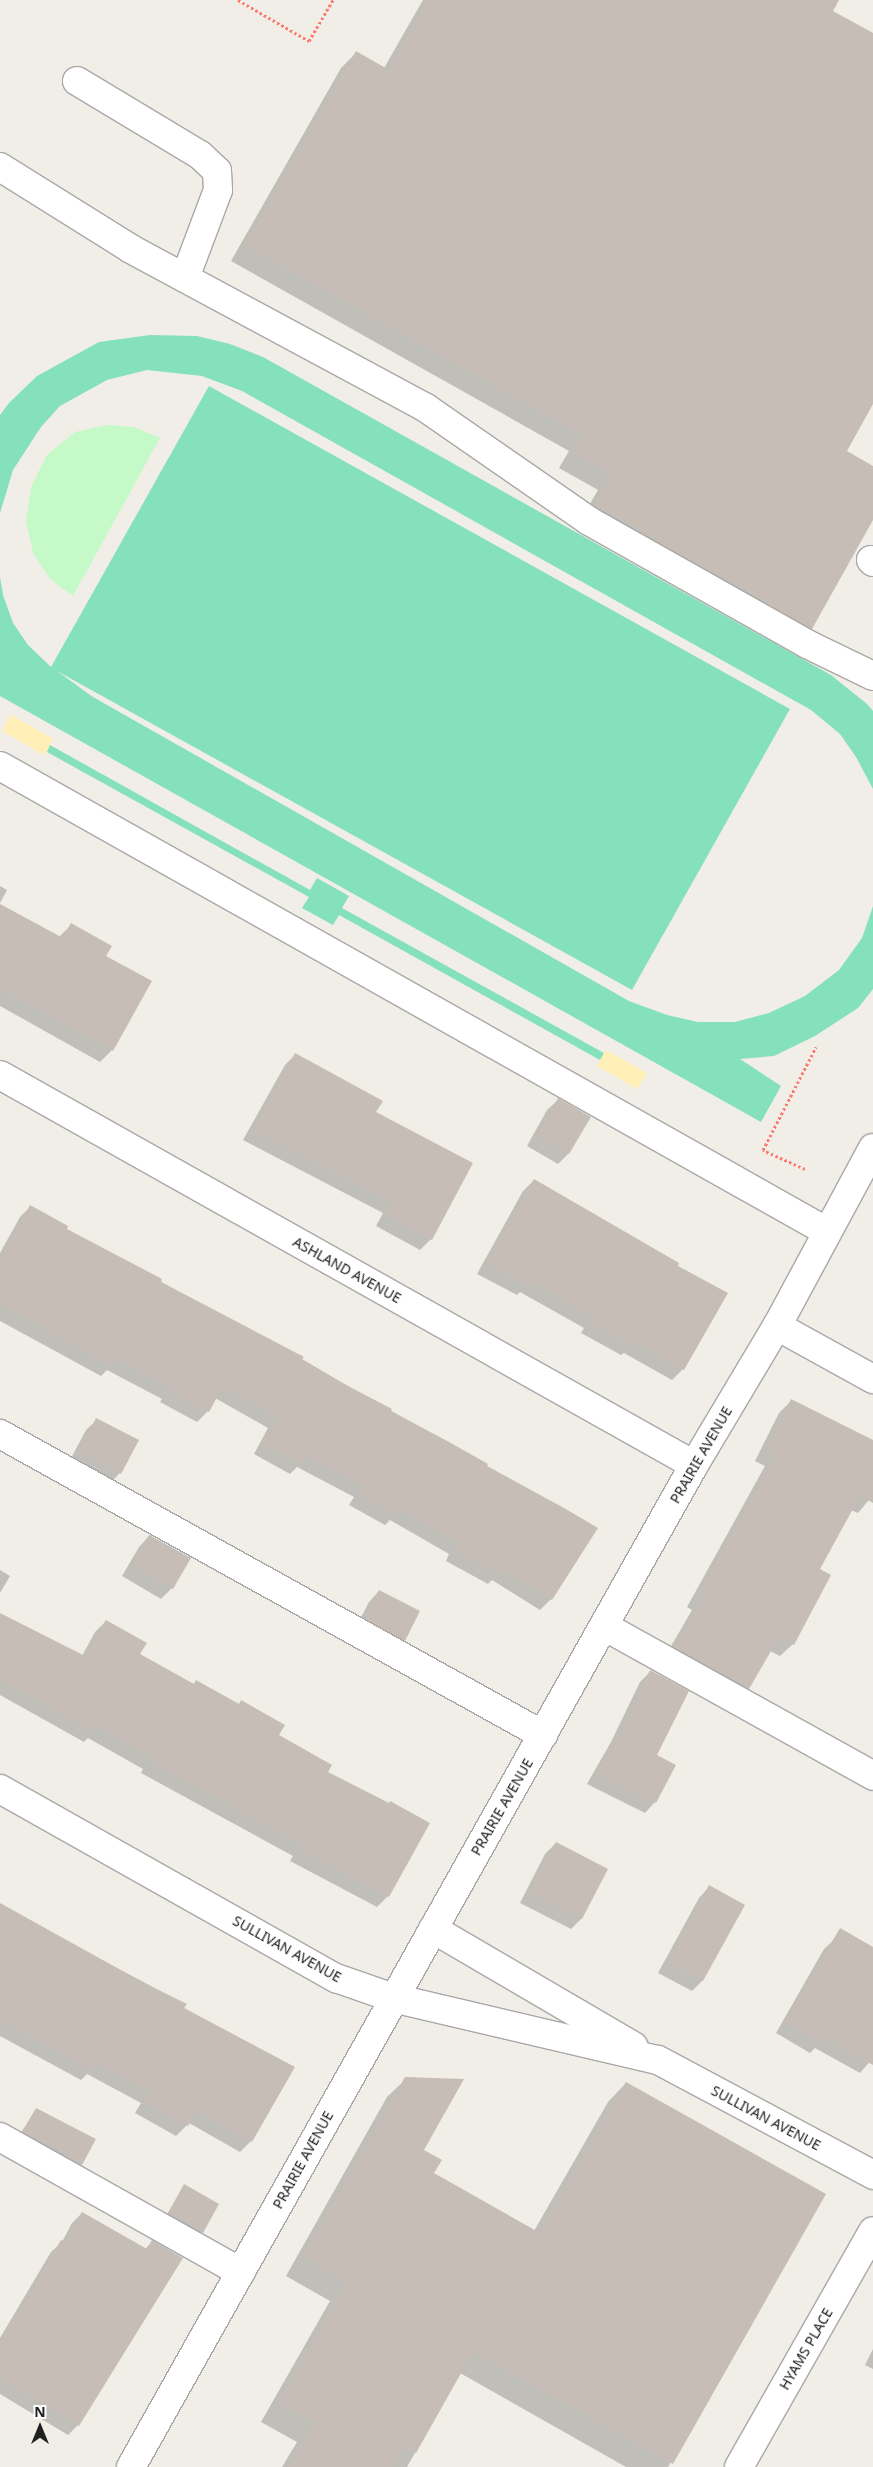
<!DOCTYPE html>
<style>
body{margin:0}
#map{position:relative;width:873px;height:2467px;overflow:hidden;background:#f1eee7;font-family:"Noto Sans",sans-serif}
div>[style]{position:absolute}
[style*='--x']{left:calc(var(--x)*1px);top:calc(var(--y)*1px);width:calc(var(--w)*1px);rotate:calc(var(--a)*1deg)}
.sand>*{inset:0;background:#ffefb7}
.park>*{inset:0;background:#c5fac8}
.pitch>*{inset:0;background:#85e1bb}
.shadow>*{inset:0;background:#0003}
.building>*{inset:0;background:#c6bdb6}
.path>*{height:3px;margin-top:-1.5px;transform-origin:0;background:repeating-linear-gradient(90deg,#fc7a6e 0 2.5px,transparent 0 5px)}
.roads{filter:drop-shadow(1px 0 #a8a8a8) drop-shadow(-1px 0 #a8a8a8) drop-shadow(0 1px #a8a8a8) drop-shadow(0 -1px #a8a8a8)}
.minor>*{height:28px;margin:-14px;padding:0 14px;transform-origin:14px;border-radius:14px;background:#fff}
span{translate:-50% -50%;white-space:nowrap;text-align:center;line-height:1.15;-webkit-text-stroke:4.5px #fff;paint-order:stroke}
.street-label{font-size:14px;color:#212121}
.north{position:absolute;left:15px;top:2402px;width:50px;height:50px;-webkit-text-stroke:4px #fff;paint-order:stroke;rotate:0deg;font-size:14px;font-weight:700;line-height:20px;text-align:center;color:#212121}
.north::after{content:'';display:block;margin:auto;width:18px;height:22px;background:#212121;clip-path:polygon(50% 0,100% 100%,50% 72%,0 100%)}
</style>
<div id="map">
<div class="sand">
<i style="clip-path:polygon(11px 715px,53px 739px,44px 755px,2px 731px)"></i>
<i style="clip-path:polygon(606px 1050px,647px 1073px,637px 1089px,597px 1066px)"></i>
</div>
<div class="park">
<i style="clip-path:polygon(107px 425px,134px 427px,160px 438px,73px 596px,51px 580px,33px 553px,26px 521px,31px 487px,47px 455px,75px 432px)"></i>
</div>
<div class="pitch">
<i style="clip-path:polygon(150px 335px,197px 336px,230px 344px,263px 357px,831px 675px,867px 704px,873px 711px,873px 789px,856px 757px,840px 734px,811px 710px,242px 391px,202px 376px,147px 370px,107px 380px,60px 406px,41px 427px,13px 470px,0 513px,0 415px,9px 403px,37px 376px,99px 342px)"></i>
<i style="clip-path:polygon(209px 386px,790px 709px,632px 990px,57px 671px,93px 697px,629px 1001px,667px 1015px,698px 1022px,735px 1022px,769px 1013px,805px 996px,839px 970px,862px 938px,873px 906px,873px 989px,858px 1008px,815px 1036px,774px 1056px,740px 1059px,781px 1086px,761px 1122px,0 696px,0 577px,3px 595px,13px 623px,28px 645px,51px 667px)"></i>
<i style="clip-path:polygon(50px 745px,310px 890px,317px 878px,349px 896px,342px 908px,604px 1053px,600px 1060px,339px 915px,333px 925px,302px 908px,309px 897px,47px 752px)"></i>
</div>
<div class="shadow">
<i style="clip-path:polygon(423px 0,838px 0,831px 11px,873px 35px,873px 402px,845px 451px,873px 467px,873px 518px,811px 628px,795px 643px,580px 521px,598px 490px,559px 468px,569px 451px,231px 261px,341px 68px,356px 53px,384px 68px)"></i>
<i style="clip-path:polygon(0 886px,7px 890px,0 903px)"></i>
<i style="clip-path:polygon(0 905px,59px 937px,71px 925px,105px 956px,112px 1050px,100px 1062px,0 1006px)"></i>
<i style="clip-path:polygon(295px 1055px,375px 1113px,431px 1239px,420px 1250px,376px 1226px,383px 1213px,243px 1140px,285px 1065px)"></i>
<i style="clip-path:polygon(558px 1100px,568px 1154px,558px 1164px,527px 1146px,547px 1110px)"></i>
<i style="clip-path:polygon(534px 1180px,683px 1369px,672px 1380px,624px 1353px,621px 1355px,581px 1333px,584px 1328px,520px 1292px,517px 1295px,477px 1274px,523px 1191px)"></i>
<i style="clip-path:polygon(30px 1207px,65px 1229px,301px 1359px,596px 1529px,551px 1599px,540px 1610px,492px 1580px,488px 1584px,446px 1561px,449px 1554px,390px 1520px,385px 1525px,349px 1505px,354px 1497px,297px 1467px,290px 1474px,254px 1454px,268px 1428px,215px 1398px,208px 1411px,197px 1422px,160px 1402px,162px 1399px,107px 1370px,101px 1376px,0 1321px,0 1253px,20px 1217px)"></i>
<i style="clip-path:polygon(791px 1401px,873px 1442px,873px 1495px,858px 1513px,851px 1510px,818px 1569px,793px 1644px,780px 1656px,770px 1651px,748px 1688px,736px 1701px,663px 1660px,692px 1610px,687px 1607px,765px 1466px,755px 1461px,779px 1413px)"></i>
<i style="clip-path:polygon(97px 1420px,120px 1473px,109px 1484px,69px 1462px,86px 1430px)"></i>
<i style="clip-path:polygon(149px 1536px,190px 1558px,172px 1588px,161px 1599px,122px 1576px,139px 1547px)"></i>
<i style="clip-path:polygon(0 1570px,10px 1576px,0 1593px)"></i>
<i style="clip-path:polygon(379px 1591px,404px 1640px,394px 1650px,355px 1629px,369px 1602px)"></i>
<i style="clip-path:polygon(0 1614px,82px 1656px,95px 1632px,106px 1621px,138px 1655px,193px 1685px,196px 1681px,277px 1736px,326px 1773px,428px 1824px,388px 1896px,377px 1907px,290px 1861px,293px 1856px,141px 1773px,143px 1769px,88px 1738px,84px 1742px,0 1695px)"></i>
<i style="clip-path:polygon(651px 1671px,655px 1802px,645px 1813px,587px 1784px,611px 1742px,640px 1682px)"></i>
<i style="clip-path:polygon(556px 1843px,607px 1870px,581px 1919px,571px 1929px,520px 1903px,545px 1854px)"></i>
<i style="clip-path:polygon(709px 1887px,702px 1981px,692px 1991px,658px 1973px,699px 1898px)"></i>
<i style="clip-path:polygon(0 1906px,185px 2004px,183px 2008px,293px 2067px,251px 2141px,240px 2152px,189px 2123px,176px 2136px,135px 2113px,141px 2103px,87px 2074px,81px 2080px,0 2036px)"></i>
<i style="clip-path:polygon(835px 1939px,873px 1960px,873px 2058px,860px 2073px,815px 2048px,810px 2053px,776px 2033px,824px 1949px)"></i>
<i style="clip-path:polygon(406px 2079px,422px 2150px,432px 2174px,534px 2231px,608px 2102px,626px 2083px,824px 2195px,668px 2467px,626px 2467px,460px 2373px,407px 2467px,282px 2467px,297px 2442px,261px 2422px,330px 2301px,286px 2276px,387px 2097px)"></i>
<i style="clip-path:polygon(36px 2110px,81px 2165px,76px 2170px,18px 2137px)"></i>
<i style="clip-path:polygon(185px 2186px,202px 2232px,197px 2237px,164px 2219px)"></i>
<i style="clip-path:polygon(82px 2213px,145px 2249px,152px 2242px,78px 2425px,68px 2435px,0 2394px,0 2338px,51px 2252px,62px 2242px,72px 2223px)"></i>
<i style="clip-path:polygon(873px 2349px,873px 2369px,865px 2365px)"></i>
</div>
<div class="building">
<i style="clip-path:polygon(428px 0,839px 0,833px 11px,873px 33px,873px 404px,847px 451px,873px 466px,873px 520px,812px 629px,594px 505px,612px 474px,573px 453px,583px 436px,245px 245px,356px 51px,389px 70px)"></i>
<i style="clip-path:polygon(0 904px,63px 938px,71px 923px,112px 946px,106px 956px,152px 981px,113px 1051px,0 988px)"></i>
<i style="clip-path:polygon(295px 1053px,383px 1101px,376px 1112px,473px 1163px,432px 1240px,386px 1215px,392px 1202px,253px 1130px)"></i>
<i style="clip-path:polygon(558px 1098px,591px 1117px,569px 1154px,537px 1135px)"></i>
<i style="clip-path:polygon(534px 1179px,679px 1263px,678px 1266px,728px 1293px,684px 1370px,634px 1342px,632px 1346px,590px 1322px,593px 1317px,531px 1282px,528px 1286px,487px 1263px)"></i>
<i style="clip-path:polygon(30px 1205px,68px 1226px,67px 1229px,162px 1279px,161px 1282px,304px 1357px,302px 1359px,346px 1385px,392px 1409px,391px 1411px,449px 1442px,488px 1464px,487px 1466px,564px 1508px,598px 1528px,552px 1600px,502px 1569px,499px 1574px,455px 1551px,459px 1543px,400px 1509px,396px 1515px,359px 1494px,364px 1486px,306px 1456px,302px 1464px,263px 1444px,278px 1417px,223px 1386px,209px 1412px,170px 1391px,171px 1388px,117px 1359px,113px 1367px,0 1304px,0 1259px)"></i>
<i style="clip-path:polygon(791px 1399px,873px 1440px,873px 1503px,860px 1496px,820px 1569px,831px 1575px,794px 1645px,779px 1637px,749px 1689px,674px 1647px,703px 1597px,698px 1594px,776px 1454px,766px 1449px)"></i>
<i style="clip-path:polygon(96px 1418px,139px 1440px,121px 1474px,79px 1451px)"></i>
<i style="clip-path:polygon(149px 1535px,191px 1558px,173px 1589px,132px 1566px)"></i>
<i style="clip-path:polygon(379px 1590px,420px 1611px,405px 1641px,364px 1618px)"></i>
<i style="clip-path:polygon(0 1613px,85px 1656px,106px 1620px,147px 1643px,140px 1654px,194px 1684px,196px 1680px,239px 1704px,241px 1700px,285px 1725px,279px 1735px,332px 1765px,328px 1772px,389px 1803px,390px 1801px,430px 1823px,389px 1897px,300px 1850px,302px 1845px,151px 1762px,153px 1758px,98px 1727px,95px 1732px,0 1680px)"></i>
<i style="clip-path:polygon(650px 1670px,689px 1691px,657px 1755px,676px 1765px,656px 1803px,597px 1773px,617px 1735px,619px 1736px)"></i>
<i style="clip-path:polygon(556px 1842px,608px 1869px,582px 1919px,529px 1892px)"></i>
<i style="clip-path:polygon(709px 1885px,745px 1905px,703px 1981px,668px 1962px)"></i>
<i style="clip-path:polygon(0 1903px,144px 1983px,187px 2004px,184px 2008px,295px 2067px,252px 2142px,197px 2111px,188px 2126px,145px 2102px,150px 2092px,97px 2063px,93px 2070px,0 2020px)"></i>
<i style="clip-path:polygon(840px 1928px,873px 1947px,873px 2065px,825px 2038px,822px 2043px,785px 2022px)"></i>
<i style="clip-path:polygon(405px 2077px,464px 2079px,424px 2150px,442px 2160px,434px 2173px,540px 2233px,626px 2082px,826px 2194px,673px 2464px,473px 2352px,416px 2453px,404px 2447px,393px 2467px,290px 2467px,314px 2423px,279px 2403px,347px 2282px,303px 2257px)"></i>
<i style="clip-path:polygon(36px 2108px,96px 2139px,82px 2165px,22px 2132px)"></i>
<i style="clip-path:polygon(184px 2184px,219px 2204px,203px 2233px,168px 2213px)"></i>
<i style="clip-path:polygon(82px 2212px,147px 2249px,152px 2240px,183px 2258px,79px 2426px,0 2378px,0 2343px,61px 2240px,66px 2242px)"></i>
</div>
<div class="path">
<i style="--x:238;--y:0;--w:82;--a:30"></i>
<i style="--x:309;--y:41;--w:48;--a:-59.7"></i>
<i style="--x:805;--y:1169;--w:46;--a:-155.7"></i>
<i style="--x:763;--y:1150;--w:116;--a:-62.8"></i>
</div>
<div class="roads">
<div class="minor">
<i style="--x:77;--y:81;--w:144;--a:31"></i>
<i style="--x:200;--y:155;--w:23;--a:43"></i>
<i style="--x:217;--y:171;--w:19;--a:87"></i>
<i style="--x:218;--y:190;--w:94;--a:110.6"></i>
<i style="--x:0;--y:167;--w:155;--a:32"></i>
<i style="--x:131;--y:249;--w:335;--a:28.3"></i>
<i style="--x:426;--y:408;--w:198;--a:34.7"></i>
<i style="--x:589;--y:521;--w:250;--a:29.4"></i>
<i style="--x:807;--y:644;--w:73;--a:25.9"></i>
<i style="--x:871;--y:560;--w:3;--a:45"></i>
<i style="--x:0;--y:766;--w:948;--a:29.38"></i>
<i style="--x:0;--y:1075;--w:796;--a:29.33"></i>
<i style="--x:777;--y:1326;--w:110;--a:28.9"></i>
<i style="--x:0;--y:1434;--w:621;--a:29"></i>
<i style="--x:604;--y:1626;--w:308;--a:29.1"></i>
<i style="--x:0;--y:1789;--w:386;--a:29.4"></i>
<i style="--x:336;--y:1978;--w:60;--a:19.3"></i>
<i style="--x:393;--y:1998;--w:272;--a:13.2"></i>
<i style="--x:658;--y:2060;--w:244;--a:28.1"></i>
<i style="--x:433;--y:1929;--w:232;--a:30.3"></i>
<i style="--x:0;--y:2137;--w:276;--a:29.3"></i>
<i style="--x:131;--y:2467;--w:1149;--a:-60.67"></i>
<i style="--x:694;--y:1465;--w:162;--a:-59.2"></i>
<i style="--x:777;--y:1326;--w:202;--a:-61.7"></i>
<i style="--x:739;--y:2467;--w:271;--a:-60.4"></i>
</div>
</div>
<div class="street-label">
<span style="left:347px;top:1270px;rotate:29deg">ASHLAND AVENUE</span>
<span style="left:701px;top:1455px;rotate:-60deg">PRAIRIE AVENUE</span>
<span style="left:502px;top:1807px;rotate:-60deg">PRAIRIE AVENUE</span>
<span style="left:287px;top:1949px;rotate:29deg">SULLIVAN AVENUE</span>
<span style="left:766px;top:2118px;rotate:28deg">SULLIVAN AVENUE</span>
<span style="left:303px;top:2160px;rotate:-61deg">PRAIRIE AVENUE</span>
<span style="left:806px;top:2349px;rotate:-60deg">HYAMS PLACE</span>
</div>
<div class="north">N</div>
</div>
